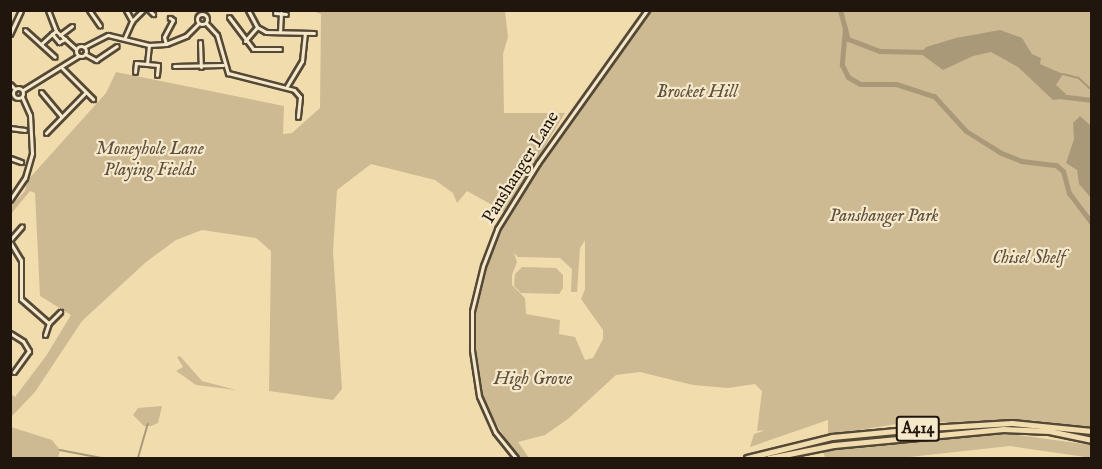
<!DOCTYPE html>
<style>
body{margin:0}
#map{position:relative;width:1102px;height:469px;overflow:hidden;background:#f1dcae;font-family:"IM FELL English",serif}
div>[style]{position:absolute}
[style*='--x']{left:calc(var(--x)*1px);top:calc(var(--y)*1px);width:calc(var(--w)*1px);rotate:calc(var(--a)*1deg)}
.green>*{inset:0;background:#cdba93}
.water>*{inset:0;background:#aa9978}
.stream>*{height:1.5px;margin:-0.75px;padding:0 0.75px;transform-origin:0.75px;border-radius:0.75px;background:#aa9978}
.river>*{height:5px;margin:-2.5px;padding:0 2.5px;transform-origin:2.5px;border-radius:2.5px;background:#aa9978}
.roads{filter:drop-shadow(2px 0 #544836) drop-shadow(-2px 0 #544836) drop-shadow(0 2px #544836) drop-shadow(0 -2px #544836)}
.minor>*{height:3px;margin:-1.5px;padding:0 1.5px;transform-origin:1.5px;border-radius:1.5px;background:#f6e8ca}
.minor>.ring{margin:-1.5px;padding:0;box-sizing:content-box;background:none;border:3px solid #f6e8ca;border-radius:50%}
.trunk>*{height:5px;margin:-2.5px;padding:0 2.5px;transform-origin:2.5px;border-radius:2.5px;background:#f1dcae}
span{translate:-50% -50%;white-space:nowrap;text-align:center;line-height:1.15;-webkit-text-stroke:4.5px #f6e8ca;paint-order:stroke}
.shield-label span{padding:2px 4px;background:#f6e8ca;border:2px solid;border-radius:4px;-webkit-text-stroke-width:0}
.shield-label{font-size:16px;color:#20160e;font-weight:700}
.park-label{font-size:18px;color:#5d4f3d;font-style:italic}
.street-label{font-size:18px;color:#20160e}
.frame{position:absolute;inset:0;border:12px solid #20160e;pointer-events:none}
</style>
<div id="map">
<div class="green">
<i style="clip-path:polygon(312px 11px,505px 11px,508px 37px,503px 54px,504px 113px,565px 113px,505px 212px,467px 191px,457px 203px,453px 193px,435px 180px,371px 164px,337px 190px,333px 251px,342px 389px,333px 400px,269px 391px,271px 251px,256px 238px,202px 230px,176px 240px,146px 262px,82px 321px,35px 392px,11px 417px,11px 394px,15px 397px,46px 356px,71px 315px,40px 296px,35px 193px,30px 191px,11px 214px,11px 206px,25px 191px,27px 181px,106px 93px,116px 72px,284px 106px,283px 134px,292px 133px,320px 108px,321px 14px)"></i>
<i style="clip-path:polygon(evenodd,651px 11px,1091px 11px,1091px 428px,1030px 420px,903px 423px,828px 435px,828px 420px,750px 447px,754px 434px,766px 430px,757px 431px,762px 391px,755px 384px,728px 388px,693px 385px,640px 372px,616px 375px,568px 419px,545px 435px,518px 442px,529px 458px,518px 458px,488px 411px,476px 375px,476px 306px,481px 286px,494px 245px,518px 199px,555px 141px,651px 11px,585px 240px,585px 289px,581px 299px,603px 330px,603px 339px,593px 358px,585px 360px,575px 337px,559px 334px,560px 320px,526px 314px,525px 298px,512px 285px,512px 275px,517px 262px,514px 253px,518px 257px,560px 258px,572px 269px,571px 292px,577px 292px,580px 248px,585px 240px)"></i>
<i style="clip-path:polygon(522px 267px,556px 268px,563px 275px,563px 288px,559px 294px,521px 293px,514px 286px,515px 274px)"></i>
<i style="clip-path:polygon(180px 356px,202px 381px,236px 390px,196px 385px,176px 371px,183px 367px,177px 357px)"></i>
<i style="clip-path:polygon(162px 406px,158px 423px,151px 426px,144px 426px,133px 415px,138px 408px)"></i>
<i style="clip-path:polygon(11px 427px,52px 440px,60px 450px,58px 458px,11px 458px)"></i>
<i style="clip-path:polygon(1004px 433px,1091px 445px,1092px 458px,1010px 446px,900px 458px,825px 458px,823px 449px)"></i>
</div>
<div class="water">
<i style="clip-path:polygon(1000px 30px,1022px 38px,1032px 54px,1041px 58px,1040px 64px,1063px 74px,1056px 85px,1066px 94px,1062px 99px,1053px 100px,1018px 67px,991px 52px,973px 56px,943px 70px,921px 54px,926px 47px,956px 38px)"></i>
<i style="clip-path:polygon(1080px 116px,1091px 126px,1091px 198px,1079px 184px,1077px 170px,1066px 163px,1074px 139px,1073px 123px)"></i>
</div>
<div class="stream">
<i style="--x:1063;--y:74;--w:16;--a:14"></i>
<i style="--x:1079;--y:78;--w:18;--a:43"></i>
<i style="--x:60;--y:450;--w:42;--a:11"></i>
<i style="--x:138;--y:458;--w:35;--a:-74"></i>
</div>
<div class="river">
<i style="--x:840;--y:10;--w:30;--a:75"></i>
<i style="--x:848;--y:39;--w:34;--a:21"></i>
<i style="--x:880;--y:51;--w:48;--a:1.2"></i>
<i style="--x:845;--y:28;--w:37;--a:95"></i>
<i style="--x:842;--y:65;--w:13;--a:63"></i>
<i style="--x:848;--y:77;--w:14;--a:30"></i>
<i style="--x:860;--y:84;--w:36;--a:0"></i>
<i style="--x:896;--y:84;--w:40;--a:18"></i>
<i style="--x:934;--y:96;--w:47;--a:47.6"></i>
<i style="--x:966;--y:131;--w:39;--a:32"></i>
<i style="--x:999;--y:152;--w:24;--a:22"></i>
<i style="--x:1021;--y:161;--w:35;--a:7"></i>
<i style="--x:1056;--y:165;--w:9;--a:41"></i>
<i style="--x:1063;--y:171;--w:23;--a:75"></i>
<i style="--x:1069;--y:193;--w:38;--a:53"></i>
<i style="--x:1059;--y:96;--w:33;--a:7"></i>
</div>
<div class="roads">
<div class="minor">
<i style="--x:48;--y:10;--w:22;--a:69"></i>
<i style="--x:56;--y:31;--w:27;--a:42"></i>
<i style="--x:89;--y:10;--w:19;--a:55"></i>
<i style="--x:126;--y:10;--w:13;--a:61"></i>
<i style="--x:149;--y:10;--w:6;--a:45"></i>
<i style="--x:248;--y:10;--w:19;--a:62"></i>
<i style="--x:257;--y:27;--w:10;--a:29"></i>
<i style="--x:266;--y:32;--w:48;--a:1.2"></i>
<i style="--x:275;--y:13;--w:11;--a:5"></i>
<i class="ring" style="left:197px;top:14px;width:7px;height:7px"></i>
<i style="--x:229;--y:17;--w:40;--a:53"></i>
<i style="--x:253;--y:49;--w:27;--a:0"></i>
<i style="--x:206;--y:23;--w:16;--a:47"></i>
<i style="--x:217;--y:35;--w:40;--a:74"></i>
<i style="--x:228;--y:73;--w:68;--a:14.4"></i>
<i style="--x:294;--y:90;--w:9;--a:49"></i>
<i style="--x:300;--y:97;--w:20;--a:96"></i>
<i style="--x:25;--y:30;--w:40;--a:42"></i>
<i style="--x:56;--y:31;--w:5;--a:143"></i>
<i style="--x:52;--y:34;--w:11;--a:49"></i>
<i style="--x:59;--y:42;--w:7;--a:-27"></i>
<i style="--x:280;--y:32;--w:19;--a:-87"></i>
<i style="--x:10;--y:34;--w:26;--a:-65"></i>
<i style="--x:60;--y:35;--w:15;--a:-37"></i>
<i style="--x:125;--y:37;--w:17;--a:-66"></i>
<i style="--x:132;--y:21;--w:16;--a:-45"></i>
<i style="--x:245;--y:41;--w:18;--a:-49"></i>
<i style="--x:200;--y:42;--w:25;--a:88"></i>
<i style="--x:41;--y:44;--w:15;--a:-42"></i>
<i style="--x:166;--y:44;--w:7;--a:-106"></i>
<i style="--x:164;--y:37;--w:19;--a:-62"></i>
<i style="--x:173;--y:20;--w:4;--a:-146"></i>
<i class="ring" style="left:76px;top:46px;width:7px;height:7px"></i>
<i style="--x:84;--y:47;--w:27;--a:-27"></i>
<i style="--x:108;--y:35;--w:42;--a:13.7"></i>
<i style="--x:149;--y:45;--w:17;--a:-3"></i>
<i style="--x:166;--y:44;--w:22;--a:-22"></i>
<i style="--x:186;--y:36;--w:18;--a:-45"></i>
<i style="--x:85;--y:54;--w:13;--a:29"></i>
<i style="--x:96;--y:60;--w:25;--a:-34"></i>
<i style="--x:147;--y:64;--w:19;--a:-84"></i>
<i style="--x:174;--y:66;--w:49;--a:-1.2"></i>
<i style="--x:62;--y:68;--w:44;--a:45"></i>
<i style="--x:135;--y:72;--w:9;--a:-84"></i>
<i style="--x:136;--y:63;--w:22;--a:5"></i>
<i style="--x:158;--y:65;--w:10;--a:96"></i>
<i style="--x:10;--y:84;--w:7;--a:45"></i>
<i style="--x:287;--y:86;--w:29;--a:-59"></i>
<i style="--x:302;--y:61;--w:28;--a:-84"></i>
<i class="ring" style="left:13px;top:88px;width:7px;height:7px"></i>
<i style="--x:23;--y:90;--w:65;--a:-31.7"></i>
<i style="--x:41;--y:92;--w:31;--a:50"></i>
<i style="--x:10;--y:128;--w:15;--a:8"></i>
<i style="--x:46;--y:133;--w:57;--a:-45.7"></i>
<i style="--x:10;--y:158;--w:12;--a:20"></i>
<i style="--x:10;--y:200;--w:27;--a:-56"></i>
<i style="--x:25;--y:178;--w:26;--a:-74"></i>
<i style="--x:32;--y:153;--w:38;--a:-93"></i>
<i style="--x:30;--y:115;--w:20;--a:-114"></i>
<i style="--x:10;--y:240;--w:18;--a:-49"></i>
<i style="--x:10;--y:242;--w:21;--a:59"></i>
<i style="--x:21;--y:260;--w:39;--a:90"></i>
<i style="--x:21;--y:299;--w:37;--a:41"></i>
<i style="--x:49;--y:323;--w:16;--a:-45"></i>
<i style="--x:10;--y:333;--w:15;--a:32"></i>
<i style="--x:23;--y:341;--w:12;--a:59"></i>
<i style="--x:29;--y:351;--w:26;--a:126"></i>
<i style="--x:45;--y:335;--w:13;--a:-72"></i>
<i style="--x:516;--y:458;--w:33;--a:-129"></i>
<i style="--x:495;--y:432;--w:39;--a:-114"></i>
<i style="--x:479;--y:396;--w:47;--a:-98.7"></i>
<i style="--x:472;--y:350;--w:39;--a:-90"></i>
<i style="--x:472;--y:311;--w:46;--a:-76.3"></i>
<i style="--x:483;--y:266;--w:40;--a:-69"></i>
<i style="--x:497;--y:229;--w:78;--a:-58.2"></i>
<i style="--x:538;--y:163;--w:188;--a:-54.5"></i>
</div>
<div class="trunk">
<i style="--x:747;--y:458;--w:88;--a:-13.9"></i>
<i style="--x:832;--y:437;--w:96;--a:-5.4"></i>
<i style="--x:928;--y:428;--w:84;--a:-3.4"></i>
<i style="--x:1012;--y:423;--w:80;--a:5.7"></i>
<i style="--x:769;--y:458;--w:66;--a:-11.3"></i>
<i style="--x:834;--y:445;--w:170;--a:-5.4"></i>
<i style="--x:1003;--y:429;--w:46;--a:2.5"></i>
<i style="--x:1049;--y:431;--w:44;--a:11.8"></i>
</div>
</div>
<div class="shield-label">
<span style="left:918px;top:429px">A414</span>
</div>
<div class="park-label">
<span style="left:697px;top:93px">Brocket Hill</span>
<span style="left:150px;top:161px">Moneyhole Lane<br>Playing Fields</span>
<span style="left:884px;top:217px">Panshanger Park</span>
<span style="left:1029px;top:259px">Chisel Shelf</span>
<span style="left:533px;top:380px">High Grove</span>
</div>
<div class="street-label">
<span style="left:522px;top:168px;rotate:-58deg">Panshanger Lane</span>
</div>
<div class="frame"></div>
</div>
